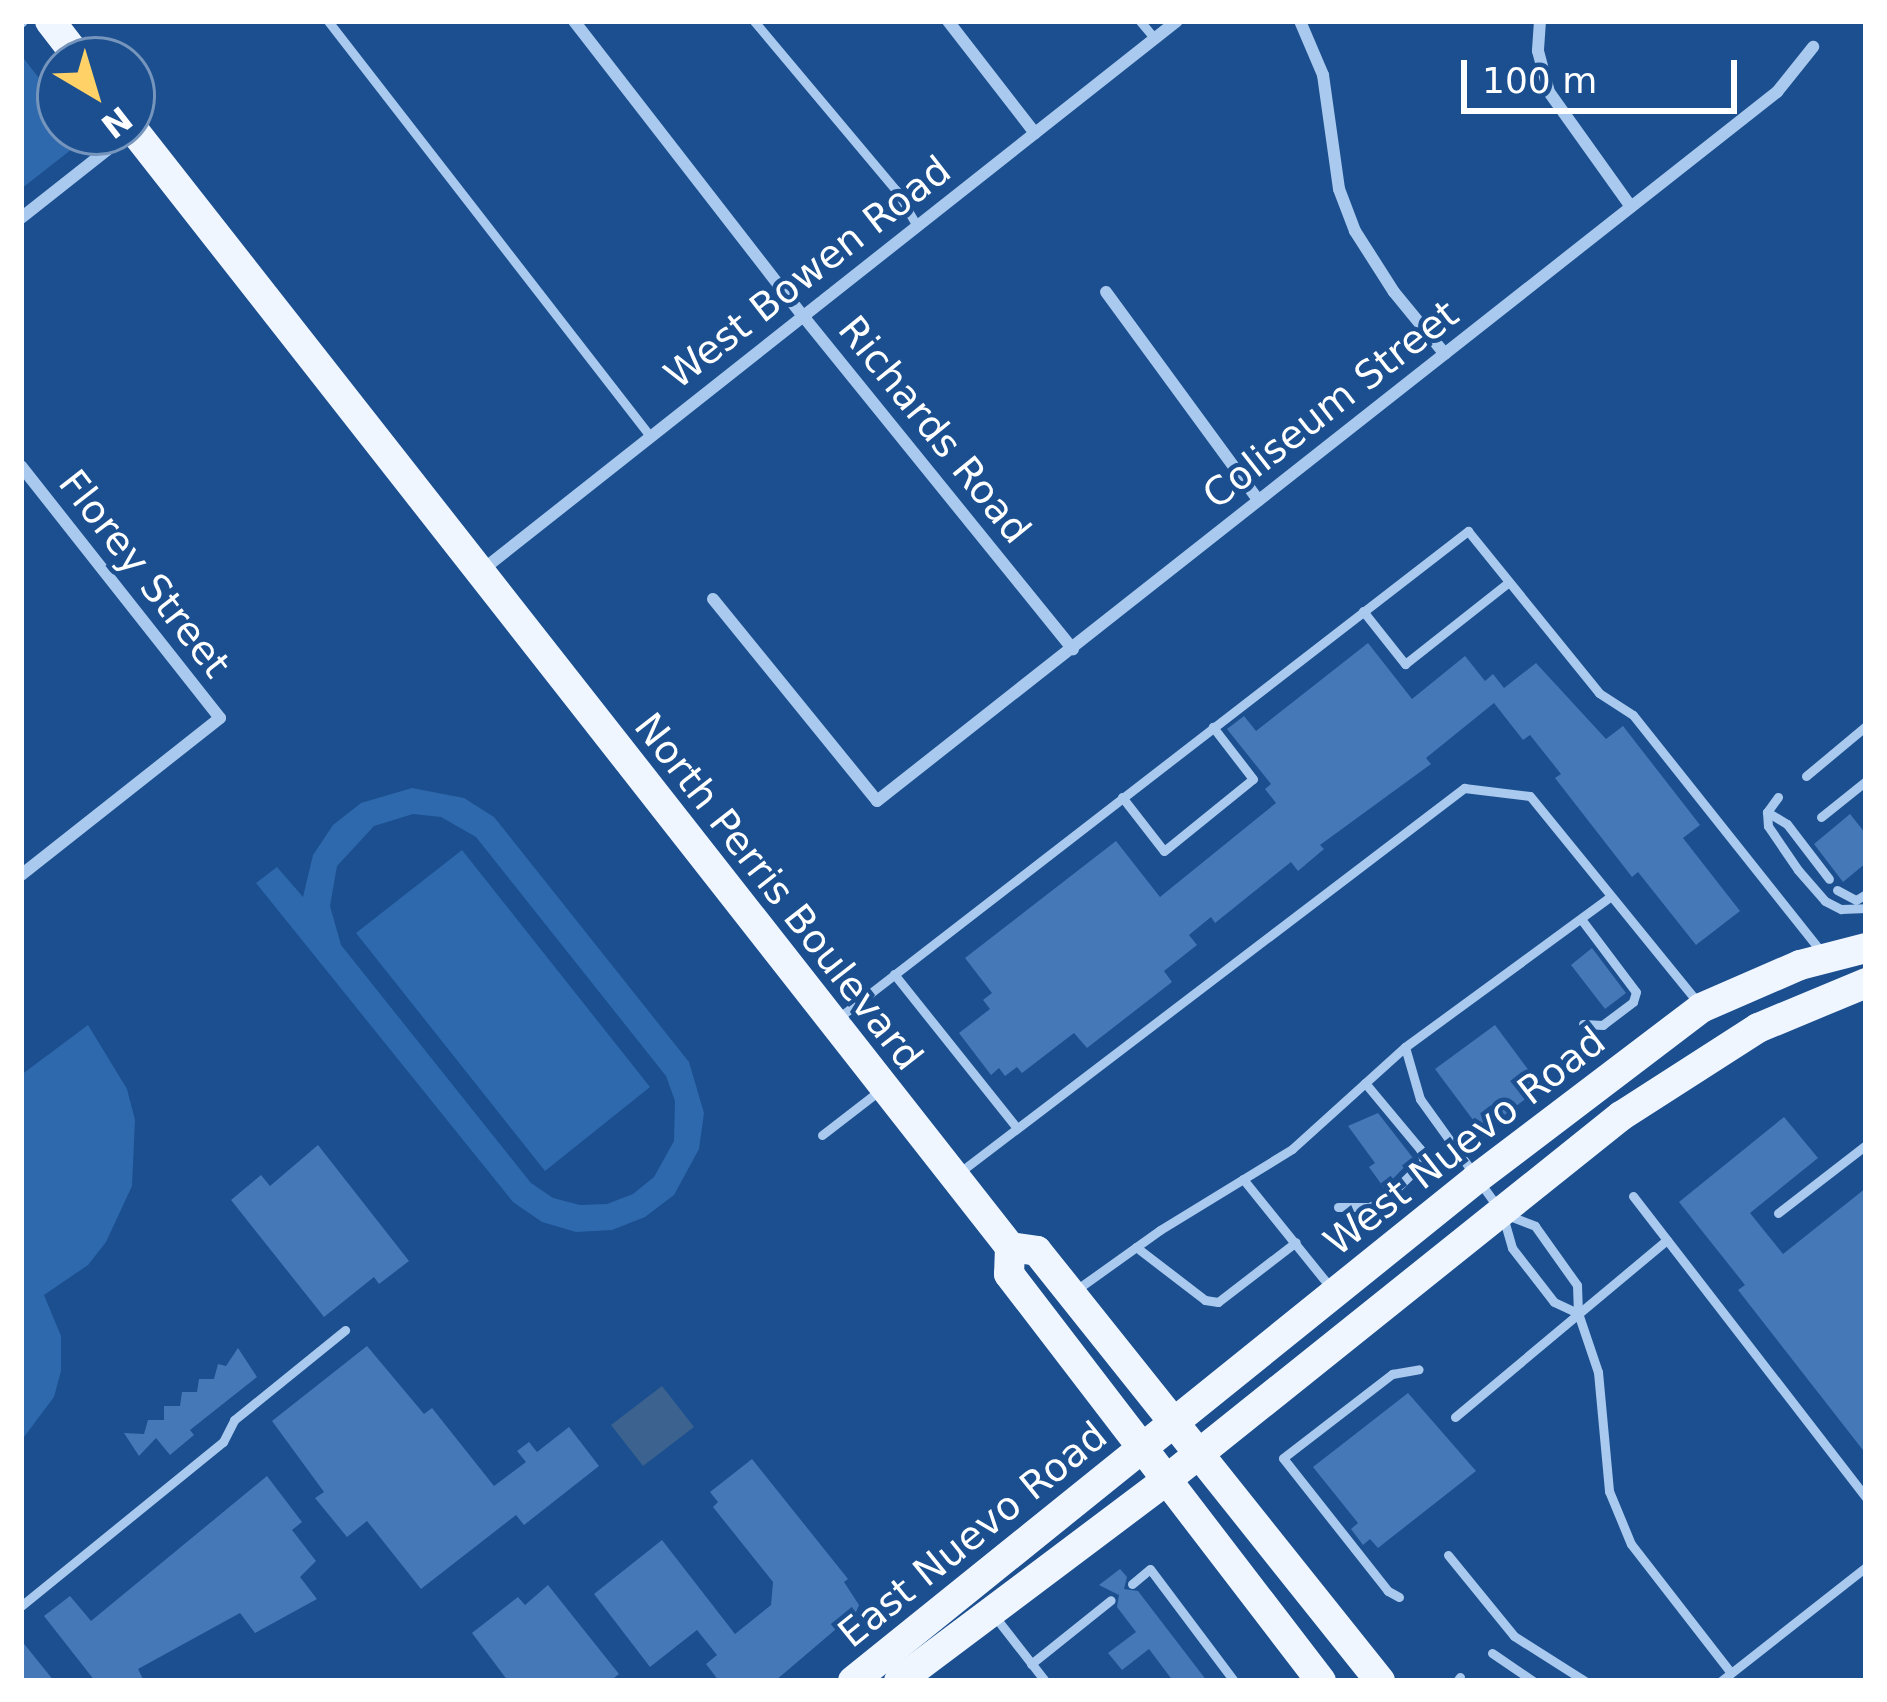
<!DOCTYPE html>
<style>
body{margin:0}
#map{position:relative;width:1887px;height:1702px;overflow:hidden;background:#1b4f8f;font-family:"DejaVu Sans",sans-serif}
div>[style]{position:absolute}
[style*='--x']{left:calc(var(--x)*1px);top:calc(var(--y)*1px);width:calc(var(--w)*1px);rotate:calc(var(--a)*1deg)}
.green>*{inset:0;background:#2e69ad}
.water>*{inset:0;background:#3c6290}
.building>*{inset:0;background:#4478b7}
.service>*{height:9px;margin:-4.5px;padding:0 4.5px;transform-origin:4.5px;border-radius:4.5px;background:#a9c9ee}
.minor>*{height:12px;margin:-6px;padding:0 6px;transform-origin:6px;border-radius:6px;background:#a9c9ee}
.primary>*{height:30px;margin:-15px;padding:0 15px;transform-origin:15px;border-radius:15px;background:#f0f6ff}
span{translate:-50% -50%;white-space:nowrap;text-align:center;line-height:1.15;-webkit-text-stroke:9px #1b4f8f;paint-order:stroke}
.street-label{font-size:39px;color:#fff}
.frame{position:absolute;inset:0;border:24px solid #fff;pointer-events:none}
.north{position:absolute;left:36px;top:36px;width:120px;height:120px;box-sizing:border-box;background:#1b4f8f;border:3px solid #7695bc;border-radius:50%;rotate:142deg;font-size:33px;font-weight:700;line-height:48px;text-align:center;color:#fff}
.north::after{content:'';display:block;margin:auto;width:42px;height:54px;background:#ffd166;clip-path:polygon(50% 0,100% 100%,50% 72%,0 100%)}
.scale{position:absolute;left:1461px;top:60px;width:276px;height:54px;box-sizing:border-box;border:6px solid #fff;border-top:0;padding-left:15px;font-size:36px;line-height:42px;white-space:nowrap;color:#fff;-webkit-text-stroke:9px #1b4f8f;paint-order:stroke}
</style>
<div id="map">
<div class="green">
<i style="clip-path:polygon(21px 55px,60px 105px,60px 132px,81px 132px,86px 138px,21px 189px)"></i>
<i style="clip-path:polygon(evenodd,412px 788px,464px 798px,494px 817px,689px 1062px,704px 1113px,699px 1149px,674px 1195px,645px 1217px,612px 1230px,576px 1232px,542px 1222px,513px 1202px,256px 883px,277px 867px,303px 897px,313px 855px,333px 825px,361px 803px,412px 788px,413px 814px,441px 817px,476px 837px,666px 1076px,675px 1101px,674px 1141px,654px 1177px,633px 1194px,607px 1204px,580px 1205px,553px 1198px,531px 1183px,341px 945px,330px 906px,337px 866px,374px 826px,413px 814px)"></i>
<i style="clip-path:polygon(462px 850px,650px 1087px,545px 1171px,356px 933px)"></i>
<i style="clip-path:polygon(88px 1025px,127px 1089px,135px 1120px,132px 1186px,106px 1242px,88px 1265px,44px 1295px,61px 1336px,61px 1371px,54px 1397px,21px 1441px,21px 1075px)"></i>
</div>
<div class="water">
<i style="clip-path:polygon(662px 1386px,694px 1427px,643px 1466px,611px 1425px)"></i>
</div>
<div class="building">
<i style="clip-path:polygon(1368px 643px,1412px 699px,1465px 656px,1485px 681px,1493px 674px,1504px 688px,1536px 663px,1606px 739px,1623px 726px,1700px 825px,1683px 838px,1740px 911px,1696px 945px,1638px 872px,1632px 877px,1555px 778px,1561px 774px,1530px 735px,1523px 740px,1494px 703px,1426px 758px,1431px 764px,1320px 845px,1324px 849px,1298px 871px,1291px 862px,1215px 923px,1211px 917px,1189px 935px,1197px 945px,1164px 971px,1172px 982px,1087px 1048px,1074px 1033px,1022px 1073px,1017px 1067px,1005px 1076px,999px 1068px,991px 1075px,959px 1033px,990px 1009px,983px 1000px,992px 993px,965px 958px,1116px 841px,1160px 897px,1276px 803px,1265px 789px,1271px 784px,1227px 729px,1244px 716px,1256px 731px)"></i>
<i style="clip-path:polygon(1850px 814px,1866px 834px,1866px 863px,1843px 882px,1814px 844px)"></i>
<i style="clip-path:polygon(1592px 948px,1626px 993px,1605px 1009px,1571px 965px)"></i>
<i style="clip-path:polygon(1495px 1025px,1538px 1083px,1536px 1091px,1482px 1132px,1435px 1069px)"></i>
<i style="clip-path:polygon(1378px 1113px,1413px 1158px,1384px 1188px,1369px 1167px,1375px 1163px,1348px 1126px)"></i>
<i style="clip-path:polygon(1784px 1117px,1818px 1158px,1750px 1213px,1783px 1254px,1866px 1188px,1866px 1454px,1738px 1290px,1745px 1285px,1679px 1202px)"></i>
<i style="clip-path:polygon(318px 1145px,409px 1261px,379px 1284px,374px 1277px,324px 1317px,231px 1200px,261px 1175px,270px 1186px)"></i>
<i style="clip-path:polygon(367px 1346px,424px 1414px,432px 1408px,494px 1486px,526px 1462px,517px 1451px,529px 1442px,537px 1452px,569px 1427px,599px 1466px,524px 1525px,516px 1515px,421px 1589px,367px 1521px,347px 1537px,315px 1498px,324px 1492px,272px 1421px)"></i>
<i style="clip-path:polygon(238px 1348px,257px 1377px,190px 1430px,194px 1435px,170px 1455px,156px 1438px,139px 1456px,124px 1433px,144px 1434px,148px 1420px,164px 1420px,164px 1406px,180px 1406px,182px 1392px,197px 1392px,199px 1379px,214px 1379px,218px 1364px,226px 1366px)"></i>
<i style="clip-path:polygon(1408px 1393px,1476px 1471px,1378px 1548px,1370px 1539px,1363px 1545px,1351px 1529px,1358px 1523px,1313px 1467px)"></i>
<i style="clip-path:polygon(752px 1459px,848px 1579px,844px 1582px,859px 1605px,856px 1612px,775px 1681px,719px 1681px,706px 1664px,717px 1655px,697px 1630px,650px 1667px,594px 1594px,662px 1540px,735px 1634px,771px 1605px,773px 1582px,713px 1507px,718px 1502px,710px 1492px)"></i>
<i style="clip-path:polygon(267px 1476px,302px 1522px,292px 1530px,316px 1561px,300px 1577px,317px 1599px,255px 1633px,240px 1613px,138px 1669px,144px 1681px,95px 1681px,44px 1616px,70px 1596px,91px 1621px)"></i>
<i style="clip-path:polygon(1120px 1569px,1127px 1577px,1124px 1589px,1138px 1591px,1207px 1681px,1173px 1681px,1149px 1649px,1122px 1670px,1108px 1653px,1136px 1632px,1117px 1607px,1119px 1595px,1099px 1585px)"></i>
<i style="clip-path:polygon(548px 1585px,619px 1674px,610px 1681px,508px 1681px,472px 1633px,518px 1597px,525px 1605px)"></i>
<i style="clip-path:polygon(21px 1640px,54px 1681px,21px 1681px)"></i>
</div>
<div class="service">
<i style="--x:328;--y:21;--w:525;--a:52.19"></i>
<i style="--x:754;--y:21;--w:221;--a:50"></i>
<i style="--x:896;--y:190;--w:42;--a:59.7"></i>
<i style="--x:1140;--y:21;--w:23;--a:50"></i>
<i style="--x:1363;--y:611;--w:68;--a:51.6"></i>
<i style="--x:1405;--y:664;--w:132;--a:-38.3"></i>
<i style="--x:1806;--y:776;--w:78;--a:-39.8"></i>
<i style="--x:1122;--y:797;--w:68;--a:52.1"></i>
<i style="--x:1164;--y:851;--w:114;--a:-39"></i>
<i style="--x:1253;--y:779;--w:66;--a:-127.6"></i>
<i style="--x:1778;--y:797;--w:19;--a:126"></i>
<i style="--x:1767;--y:812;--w:14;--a:86"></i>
<i style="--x:1768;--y:826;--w:53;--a:55.7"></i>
<i style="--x:1798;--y:870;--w:41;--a:48.9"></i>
<i style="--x:1825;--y:901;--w:18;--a:27"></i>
<i style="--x:1841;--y:909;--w:25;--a:-2"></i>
<i style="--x:1767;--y:812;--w:23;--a:31"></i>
<i style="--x:1787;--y:824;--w:69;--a:52.6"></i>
<i style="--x:1821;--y:817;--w:58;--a:-38.7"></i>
<i style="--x:1837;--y:890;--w:21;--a:28"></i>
<i style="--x:1856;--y:900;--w:12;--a:-31"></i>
<i style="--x:1581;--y:919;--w:91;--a:53"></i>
<i style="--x:1636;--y:992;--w:10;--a:107"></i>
<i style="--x:1633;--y:1002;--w:38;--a:143"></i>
<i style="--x:1603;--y:1025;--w:20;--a:-177"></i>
<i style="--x:894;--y:974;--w:197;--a:51.4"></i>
<i style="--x:837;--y:1019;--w:798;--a:-37.72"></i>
<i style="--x:1468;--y:531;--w:208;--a:51"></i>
<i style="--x:1599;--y:693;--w:40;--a:32.9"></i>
<i style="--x:1633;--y:715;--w:305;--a:51.5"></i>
<i style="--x:1405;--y:1047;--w:54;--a:73.9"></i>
<i style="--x:1420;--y:1099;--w:140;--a:54.3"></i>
<i style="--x:1502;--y:1213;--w:36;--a:74"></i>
<i style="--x:1512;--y:1248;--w:68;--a:52.1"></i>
<i style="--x:1554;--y:1302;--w:26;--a:25"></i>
<i style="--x:822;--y:1135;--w:72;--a:-37.7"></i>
<i style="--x:960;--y:1172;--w:634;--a:-37.3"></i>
<i style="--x:1464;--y:788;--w:66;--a:6.9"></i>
<i style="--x:1530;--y:796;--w:267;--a:50.9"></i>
<i style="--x:1243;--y:1179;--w:139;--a:51.1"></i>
<i style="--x:1633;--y:1196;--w:381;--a:52.3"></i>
<i style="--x:1338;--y:1207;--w:31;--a:0"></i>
<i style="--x:1369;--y:1207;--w:16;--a:-22"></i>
<i style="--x:1384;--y:1201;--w:57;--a:-45"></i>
<i style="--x:1424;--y:1161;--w:13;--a:-108"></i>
<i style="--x:1420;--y:1149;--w:86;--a:-129.8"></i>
<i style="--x:1778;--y:1213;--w:111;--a:-37.7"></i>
<i style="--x:1507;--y:1215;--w:30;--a:21"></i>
<i style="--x:1535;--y:1226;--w:72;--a:54.6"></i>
<i style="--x:1577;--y:1285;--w:28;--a:88"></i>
<i style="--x:1578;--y:1313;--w:62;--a:71.3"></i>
<i style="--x:1598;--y:1372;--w:120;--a:84.7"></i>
<i style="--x:1609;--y:1491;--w:57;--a:67.5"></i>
<i style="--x:1631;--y:1544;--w:163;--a:52.2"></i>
<i style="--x:1136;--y:1247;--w:87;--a:37.5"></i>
<i style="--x:1205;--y:1300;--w:13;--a:9"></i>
<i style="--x:1218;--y:1302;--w:98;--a:-37.6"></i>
<i style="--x:1076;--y:1290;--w:103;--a:-35.5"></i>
<i style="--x:1160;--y:1230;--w:155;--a:-31.5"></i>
<i style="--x:1292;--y:1149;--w:152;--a:-42.1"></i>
<i style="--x:1405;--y:1047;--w:254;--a:-36.2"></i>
<i style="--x:1455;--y:1417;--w:276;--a:-39.9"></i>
<i style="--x:1448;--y:1555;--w:104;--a:50.8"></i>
<i style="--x:1514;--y:1636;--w:84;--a:32.4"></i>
<i style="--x:1132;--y:1584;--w:23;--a:-40"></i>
<i style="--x:1150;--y:1569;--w:140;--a:53.1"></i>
<i style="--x:1399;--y:1597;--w:13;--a:-151"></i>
<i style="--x:1388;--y:1591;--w:169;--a:-128.3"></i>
<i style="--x:1283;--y:1458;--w:138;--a:-37.6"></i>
<i style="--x:1392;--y:1374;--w:27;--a:-10"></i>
<i style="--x:21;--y:1606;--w:260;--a:-39.1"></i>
<i style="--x:223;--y:1442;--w:25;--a:-63"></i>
<i style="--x:234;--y:1420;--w:143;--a:-39"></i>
<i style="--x:996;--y:1618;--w:80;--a:52.1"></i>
<i style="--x:1492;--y:1653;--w:50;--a:34.3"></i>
<i style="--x:1031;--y:1664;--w:102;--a:-38.7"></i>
<i style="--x:1457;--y:1681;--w:5;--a:-53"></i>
<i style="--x:1721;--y:1681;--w:184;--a:-38.2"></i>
</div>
<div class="minor">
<i style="--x:574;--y:21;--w:373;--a:52.2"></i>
<i style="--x:803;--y:316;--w:429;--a:51"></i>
<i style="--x:948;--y:21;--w:142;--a:52.2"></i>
<i style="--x:1300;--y:21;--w:59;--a:66.9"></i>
<i style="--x:1323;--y:75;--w:115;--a:82"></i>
<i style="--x:1339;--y:189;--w:45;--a:69.1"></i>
<i style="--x:1355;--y:231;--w:72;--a:57.4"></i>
<i style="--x:1394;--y:292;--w:80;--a:50.6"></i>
<i style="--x:1540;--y:21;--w:30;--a:94"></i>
<i style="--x:1538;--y:51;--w:42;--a:75"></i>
<i style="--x:1549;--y:92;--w:141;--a:54.5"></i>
<i style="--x:21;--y:22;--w:1;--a:-45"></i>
<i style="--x:21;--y:218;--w:139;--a:-38.3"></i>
<i style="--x:1106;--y:292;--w:258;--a:53.8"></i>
<i style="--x:21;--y:466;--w:321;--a:51.7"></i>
<i style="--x:220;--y:718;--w:253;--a:141.7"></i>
<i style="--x:481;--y:571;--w:887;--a:-38.32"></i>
<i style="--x:713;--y:599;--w:260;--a:50.9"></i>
<i style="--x:877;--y:801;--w:1146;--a:-38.23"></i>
<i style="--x:1777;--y:92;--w:58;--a:-51.3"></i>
</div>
<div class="primary">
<i style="--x:50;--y:21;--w:49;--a:52.4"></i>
<i style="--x:132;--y:128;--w:1422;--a:51.88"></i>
<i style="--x:1010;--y:1247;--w:27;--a:8"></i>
<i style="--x:1037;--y:1251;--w:550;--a:51.42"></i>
<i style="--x:1010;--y:1247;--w:27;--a:92"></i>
<i style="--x:1009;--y:1274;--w:513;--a:52.53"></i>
<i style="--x:853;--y:1681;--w:800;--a:-38.86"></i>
<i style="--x:1476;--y:1179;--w:283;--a:-37.2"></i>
<i style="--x:1701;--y:1008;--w:108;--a:-23.5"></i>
<i style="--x:1800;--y:965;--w:68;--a:-14.4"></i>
<i style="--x:899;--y:1681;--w:333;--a:-36.9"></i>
<i style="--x:1165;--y:1481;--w:584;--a:-38.68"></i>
<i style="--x:1621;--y:1116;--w:163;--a:-32.7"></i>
<i style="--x:1758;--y:1028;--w:117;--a:-22.6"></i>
</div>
<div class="street-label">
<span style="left:808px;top:273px;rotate:-38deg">West Bowen Road</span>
<span style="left:1331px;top:405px;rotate:-38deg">Coliseum Street</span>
<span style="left:934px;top:430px;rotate:51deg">Richards Road</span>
<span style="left:144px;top:574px;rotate:52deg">Florey Street</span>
<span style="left:778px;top:892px;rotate:52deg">North Perris Boulevard</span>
<span style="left:1465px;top:1142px;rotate:-38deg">West Nuevo Road</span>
<span style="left:973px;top:1535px;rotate:-39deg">East Nuevo Road</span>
</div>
<div class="frame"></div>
<div class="north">N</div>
<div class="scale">100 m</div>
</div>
